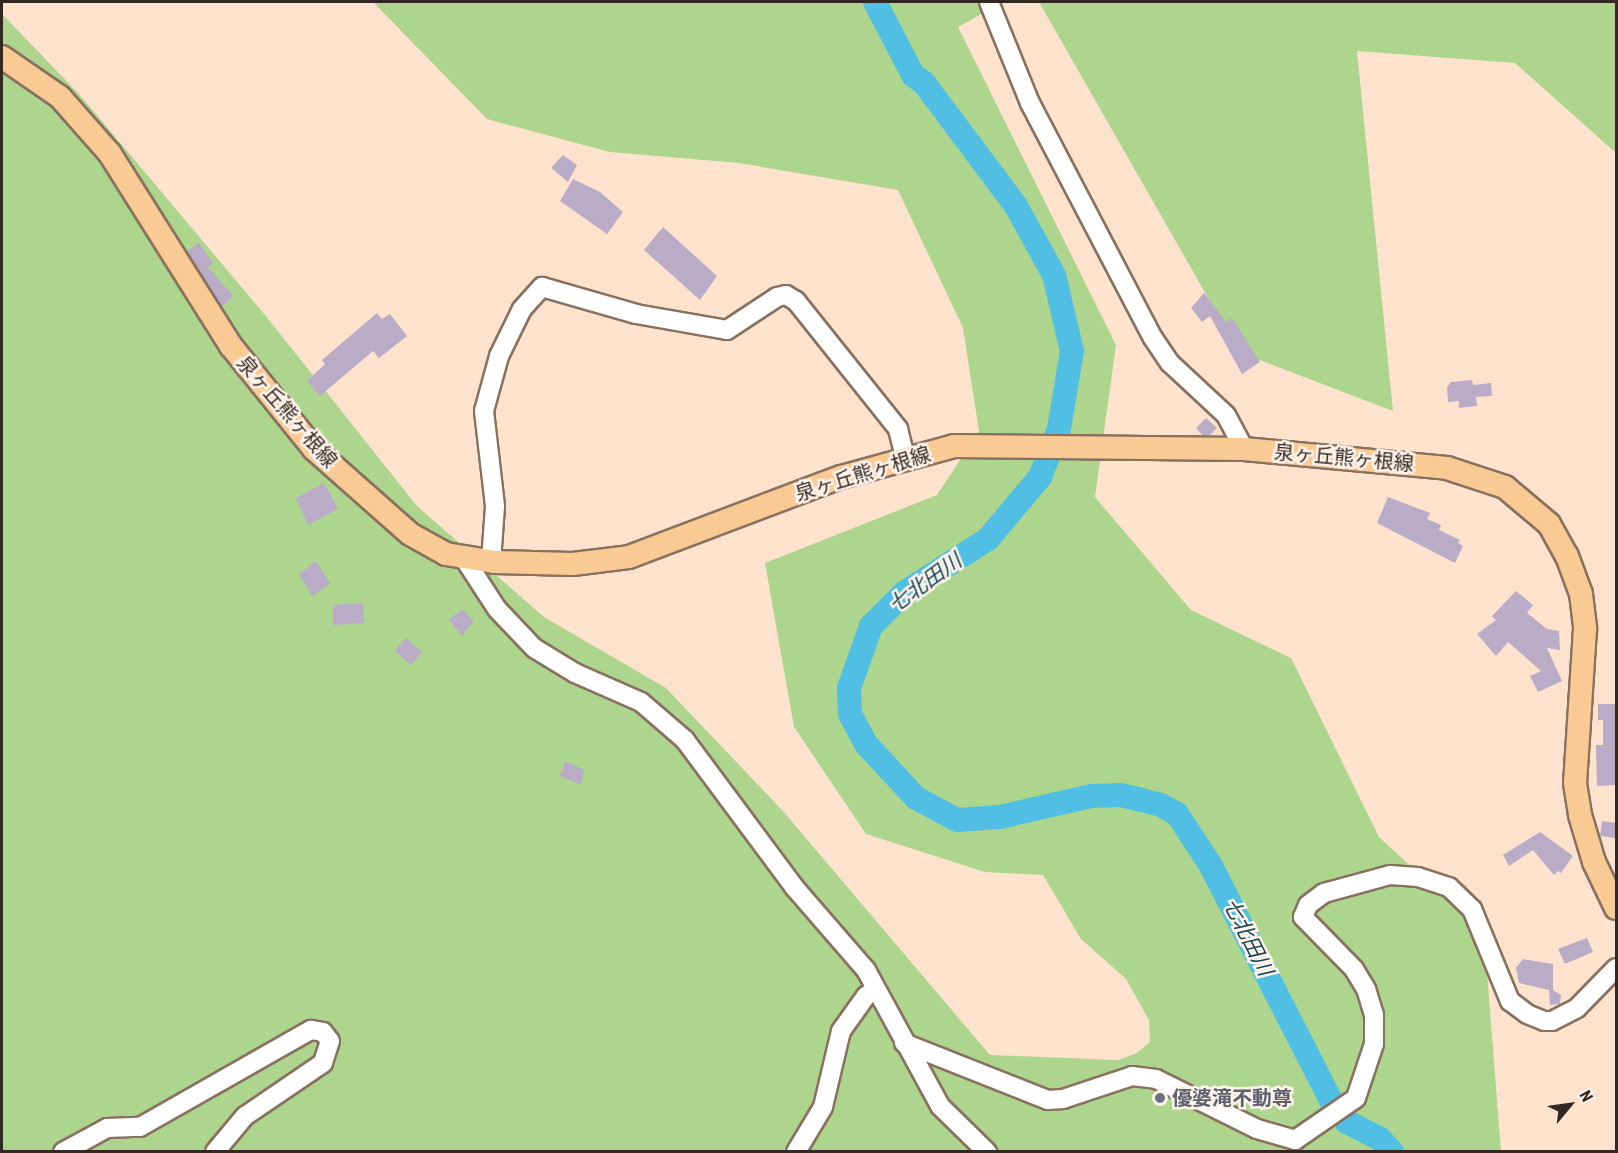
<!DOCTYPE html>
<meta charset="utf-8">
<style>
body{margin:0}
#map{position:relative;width:1618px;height:1153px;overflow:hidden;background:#fde3ce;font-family:"Roboto Condensed","Noto Sans JP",sans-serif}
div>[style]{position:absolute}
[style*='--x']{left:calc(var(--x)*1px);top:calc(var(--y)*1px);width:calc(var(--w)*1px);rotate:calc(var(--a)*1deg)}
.green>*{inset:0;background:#add58d}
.river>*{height:24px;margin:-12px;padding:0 12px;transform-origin:12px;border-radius:12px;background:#50bfe3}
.building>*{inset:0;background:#baacc6}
.roads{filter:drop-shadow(2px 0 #88715f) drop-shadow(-2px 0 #88715f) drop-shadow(0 2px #88715f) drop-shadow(0 -2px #88715f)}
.minor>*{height:18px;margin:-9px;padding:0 9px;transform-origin:9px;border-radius:9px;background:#fff}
.major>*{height:22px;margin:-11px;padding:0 11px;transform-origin:11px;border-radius:11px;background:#faca95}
.dots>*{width:16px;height:16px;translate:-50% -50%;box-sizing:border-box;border:3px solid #fef3eb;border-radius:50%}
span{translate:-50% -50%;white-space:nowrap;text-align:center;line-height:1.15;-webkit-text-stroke:5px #fef3eb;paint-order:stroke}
.street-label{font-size:20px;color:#322821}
.worship-label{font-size:20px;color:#5b616d;font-weight:700}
.left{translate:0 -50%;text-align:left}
.water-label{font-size:21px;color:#124352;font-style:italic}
.frame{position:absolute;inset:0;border:3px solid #322821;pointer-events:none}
.north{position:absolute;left:1540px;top:1075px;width:60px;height:60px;-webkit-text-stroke:4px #fef3eb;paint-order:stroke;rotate:61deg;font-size:16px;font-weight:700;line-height:24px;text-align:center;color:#322821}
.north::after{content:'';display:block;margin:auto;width:21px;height:27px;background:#322821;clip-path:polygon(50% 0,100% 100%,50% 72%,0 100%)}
</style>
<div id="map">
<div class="green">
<i style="clip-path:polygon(373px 2px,1003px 2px,958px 27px,1116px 345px,1095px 497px,1191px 610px,1291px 658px,1379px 837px,1484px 934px,1501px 1151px,2px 1151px,2px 14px,79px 94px,265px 315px,417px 506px,544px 617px,666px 688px,782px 810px,990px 1055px,1118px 1060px,1137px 1053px,1150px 1042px,1149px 1020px,1126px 979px,1081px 939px,1043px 875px,985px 872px,866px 834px,794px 727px,765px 563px,937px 495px,979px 431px,963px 328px,898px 190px,739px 163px,610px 152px,487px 119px)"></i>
<i style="clip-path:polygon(1039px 2px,1616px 2px,1616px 153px,1515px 63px,1357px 51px,1393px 411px,1239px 352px)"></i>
</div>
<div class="river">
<i style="--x:875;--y:2;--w:82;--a:62.5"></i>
<i style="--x:913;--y:75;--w:14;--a:36"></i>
<i style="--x:924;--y:83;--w:154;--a:53.2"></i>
<i style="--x:1016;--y:206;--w:79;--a:61.2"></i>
<i style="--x:1054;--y:275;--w:78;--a:76.7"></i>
<i style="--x:1072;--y:351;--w:79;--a:99.5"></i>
<i style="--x:1059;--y:429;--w:52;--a:111.6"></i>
<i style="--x:1040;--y:477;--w:81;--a:130"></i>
<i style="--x:988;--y:539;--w:98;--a:147.4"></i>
<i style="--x:905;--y:592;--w:48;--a:135"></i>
<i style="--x:871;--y:626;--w:66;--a:109.5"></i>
<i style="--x:849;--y:688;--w:26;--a:88"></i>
<i style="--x:850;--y:714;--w:34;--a:62"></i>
<i style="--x:866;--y:744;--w:74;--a:47.2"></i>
<i style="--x:916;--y:798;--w:47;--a:28.2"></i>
<i style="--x:957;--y:820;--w:43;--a:-4"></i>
<i style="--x:1000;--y:817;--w:93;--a:-13"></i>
<i style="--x:1091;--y:796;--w:30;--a:-2"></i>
<i style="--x:1121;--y:795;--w:41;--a:14"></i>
<i style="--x:1161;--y:805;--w:18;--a:29"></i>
<i style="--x:1177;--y:814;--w:62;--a:56.8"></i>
<i style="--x:1211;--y:866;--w:265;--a:62.9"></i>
<i style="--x:1332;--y:1102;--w:25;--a:53"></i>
<i style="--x:1347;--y:1122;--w:37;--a:27"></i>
<i style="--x:1380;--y:1139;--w:18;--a:47"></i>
</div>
<div class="building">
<i style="clip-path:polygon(563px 155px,577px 165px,568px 182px,551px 168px)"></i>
<i style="clip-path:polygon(573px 179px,600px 192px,623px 212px,607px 234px,560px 201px)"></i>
<i style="clip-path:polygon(663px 227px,717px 276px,700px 300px,644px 250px)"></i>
<i style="clip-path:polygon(199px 243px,213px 263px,208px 267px,233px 296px,222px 307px,187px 251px)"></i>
<i style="clip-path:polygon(1204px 293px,1226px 322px,1232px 318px,1260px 362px,1242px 374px,1210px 316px,1202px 322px,1191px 308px)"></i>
<i style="clip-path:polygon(377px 313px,382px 319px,390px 314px,407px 336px,379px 358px,373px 351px,320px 396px,307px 381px,325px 364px,322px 360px)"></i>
<i style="clip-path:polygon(1472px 380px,1473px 385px,1491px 383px,1492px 396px,1476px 397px,1477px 406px,1459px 408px,1459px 401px,1448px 402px,1447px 387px,1451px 382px)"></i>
<i style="clip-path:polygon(1206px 418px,1217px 428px,1210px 435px,1202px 435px,1196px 428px)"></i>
<i style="clip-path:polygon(324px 483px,338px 509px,308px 525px,296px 498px)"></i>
<i style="clip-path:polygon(1388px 497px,1430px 513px,1427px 519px,1441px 525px,1439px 530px,1460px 540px,1458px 543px,1463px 546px,1455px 563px,1377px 523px)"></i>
<i style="clip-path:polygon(316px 561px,330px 584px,312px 596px,299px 574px)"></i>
<i style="clip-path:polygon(1516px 591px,1533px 605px,1527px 613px,1547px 629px,1559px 631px,1560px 650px,1547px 648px,1562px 681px,1538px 692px,1530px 676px,1541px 671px,1508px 642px,1496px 656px,1477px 634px,1496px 620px,1492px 616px)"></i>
<i style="clip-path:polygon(363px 603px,364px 623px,333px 625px,333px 605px)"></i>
<i style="clip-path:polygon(462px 609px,474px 621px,462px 636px,449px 620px)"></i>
<i style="clip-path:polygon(406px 638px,422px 652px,411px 665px,395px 651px)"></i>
<i style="clip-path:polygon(1598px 704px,1617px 704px,1617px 785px,1597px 786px,1596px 745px,1603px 745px,1603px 720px,1598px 720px)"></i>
<i style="clip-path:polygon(565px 761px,584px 770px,581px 785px,560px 776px)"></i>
<i style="clip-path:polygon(1602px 821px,1617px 823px,1615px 838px,1600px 836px)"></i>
<i style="clip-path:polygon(1540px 832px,1573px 856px,1561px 873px,1558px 871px,1554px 875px,1533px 850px,1509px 866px,1503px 855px)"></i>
<i style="clip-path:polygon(1587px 938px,1593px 952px,1565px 964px,1558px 949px)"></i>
<i style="clip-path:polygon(1523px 959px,1553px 964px,1553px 990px,1561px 995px,1560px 1004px,1550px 1005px,1549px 990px,1519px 983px,1516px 968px)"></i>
</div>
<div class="roads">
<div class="minor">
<i style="--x:989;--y:2;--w:109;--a:67.9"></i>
<i style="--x:1030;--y:103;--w:265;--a:62.4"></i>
<i style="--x:1153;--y:338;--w:30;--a:56"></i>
<i style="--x:1170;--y:363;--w:76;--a:42.9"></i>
<i style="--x:1226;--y:415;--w:38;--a:62"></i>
<i style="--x:462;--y:555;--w:64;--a:57.1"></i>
<i style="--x:497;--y:609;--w:54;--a:46.5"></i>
<i style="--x:534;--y:648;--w:48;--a:31.4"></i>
<i style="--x:575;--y:673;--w:72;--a:23.7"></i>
<i style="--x:641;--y:702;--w:58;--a:40.8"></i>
<i style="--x:685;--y:740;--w:183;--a:53.4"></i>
<i style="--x:794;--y:887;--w:110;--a:49.1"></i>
<i style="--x:866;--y:970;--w:155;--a:61.4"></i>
<i style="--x:940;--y:1106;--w:66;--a:44.4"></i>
<i style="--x:491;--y:561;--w:55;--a:-85.8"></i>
<i style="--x:495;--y:506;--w:96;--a:-96.6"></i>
<i style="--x:484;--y:411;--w:57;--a:-74.7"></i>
<i style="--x:499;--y:356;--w:52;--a:-63.9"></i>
<i style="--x:522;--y:309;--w:30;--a:-48"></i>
<i style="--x:542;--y:287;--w:98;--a:16"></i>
<i style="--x:636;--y:314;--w:92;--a:10"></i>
<i style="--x:727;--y:330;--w:60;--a:-33.4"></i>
<i style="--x:777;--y:297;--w:9;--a:-13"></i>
<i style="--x:786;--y:295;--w:12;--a:31"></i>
<i style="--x:796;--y:301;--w:164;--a:51.4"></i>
<i style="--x:898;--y:429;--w:29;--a:76"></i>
<i style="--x:904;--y:1043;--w:155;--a:21.6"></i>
<i style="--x:1048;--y:1100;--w:15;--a:-4"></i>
<i style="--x:1063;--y:1099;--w:73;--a:-18.4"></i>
<i style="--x:1132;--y:1076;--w:24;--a:7"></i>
<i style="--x:1156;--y:1079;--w:113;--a:26.3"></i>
<i style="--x:1257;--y:1129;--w:40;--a:16"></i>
<i style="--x:1295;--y:1140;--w:74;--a:-34.5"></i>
<i style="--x:1356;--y:1098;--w:57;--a:-71.6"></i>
<i style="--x:1374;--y:1044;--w:29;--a:-90"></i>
<i style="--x:1374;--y:1015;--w:27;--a:-107"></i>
<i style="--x:1366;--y:989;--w:23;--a:-121"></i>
<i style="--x:1354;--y:969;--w:73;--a:-134.4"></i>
<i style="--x:1303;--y:917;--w:13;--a:-67"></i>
<i style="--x:1308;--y:905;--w:20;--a:-37"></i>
<i style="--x:1324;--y:893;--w:68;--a:-15.3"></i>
<i style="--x:1390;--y:875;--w:28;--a:4"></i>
<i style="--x:1418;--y:877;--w:33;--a:18"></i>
<i style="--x:1449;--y:887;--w:32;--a:44"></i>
<i style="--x:1472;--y:909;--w:100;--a:67.6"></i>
<i style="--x:1510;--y:1001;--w:21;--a:37"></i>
<i style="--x:1527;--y:1014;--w:18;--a:22"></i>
<i style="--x:1544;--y:1021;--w:8;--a:0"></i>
<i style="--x:1552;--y:1021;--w:28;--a:-27"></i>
<i style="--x:1577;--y:1008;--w:56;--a:-45.7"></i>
<i style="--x:63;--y:1152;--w:50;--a:-28.6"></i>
<i style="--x:107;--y:1128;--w:33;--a:-2"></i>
<i style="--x:140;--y:1127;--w:197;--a:-29.6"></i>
<i style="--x:311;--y:1030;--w:12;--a:9"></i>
<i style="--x:323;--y:1032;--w:11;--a:52"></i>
<i style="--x:330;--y:1041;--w:23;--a:108"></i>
<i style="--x:323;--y:1063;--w:94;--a:145.8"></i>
<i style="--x:245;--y:1116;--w:47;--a:129.8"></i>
<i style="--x:796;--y:1152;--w:52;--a:-59"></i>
<i style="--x:823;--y:1107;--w:78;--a:-76.7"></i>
<i style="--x:841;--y:1031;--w:43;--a:-54.5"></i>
<i style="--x:866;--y:996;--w:12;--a:-35"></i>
</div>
<div class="major">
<i style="--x:2;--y:57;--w:70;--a:34.6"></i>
<i style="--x:60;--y:97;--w:76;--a:48.7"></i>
<i style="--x:110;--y:154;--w:227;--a:57.8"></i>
<i style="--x:231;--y:346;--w:132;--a:51.1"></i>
<i style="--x:314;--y:449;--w:128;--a:41.5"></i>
<i style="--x:410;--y:534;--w:41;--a:29.1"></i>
<i style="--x:446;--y:554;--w:50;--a:9.3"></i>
<i style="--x:495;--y:562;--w:78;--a:1.5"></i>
<i style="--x:573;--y:564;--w:56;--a:-7.1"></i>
<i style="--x:629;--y:557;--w:227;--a:-20.7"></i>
<i style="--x:841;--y:477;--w:117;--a:-15.3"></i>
<i style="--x:954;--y:446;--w:290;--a:0.6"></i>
<i style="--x:1244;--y:449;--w:204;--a:5.3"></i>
<i style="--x:1447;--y:468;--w:61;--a:18.1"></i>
<i style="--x:1505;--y:487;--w:57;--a:40.1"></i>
<i style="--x:1549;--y:524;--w:37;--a:61"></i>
<i style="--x:1567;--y:556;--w:40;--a:69.8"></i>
<i style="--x:1581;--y:594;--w:35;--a:83"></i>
<i style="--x:1585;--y:629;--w:154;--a:93.7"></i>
<i style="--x:1575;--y:783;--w:32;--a:81"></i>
<i style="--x:1580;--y:815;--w:49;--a:73.4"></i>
<i style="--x:1594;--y:862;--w:51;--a:64.4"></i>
</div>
</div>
<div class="dots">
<i style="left:1160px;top:1098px;background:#6b7280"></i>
</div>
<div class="street-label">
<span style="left:287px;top:412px;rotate:49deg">泉ヶ丘熊ヶ根線</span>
<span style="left:1344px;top:458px;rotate:5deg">泉ヶ丘熊ヶ根線</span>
<span style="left:863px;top:474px;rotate:-17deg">泉ヶ丘熊ヶ根線</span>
</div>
<div class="worship-label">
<span class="left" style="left:1172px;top:1098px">優婆滝不動尊</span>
</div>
<div class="water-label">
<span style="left:925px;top:583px;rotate:-36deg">七北田川</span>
<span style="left:1248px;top:937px;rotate:63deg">七北田川</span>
</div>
<div class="frame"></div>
<div class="north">N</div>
</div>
